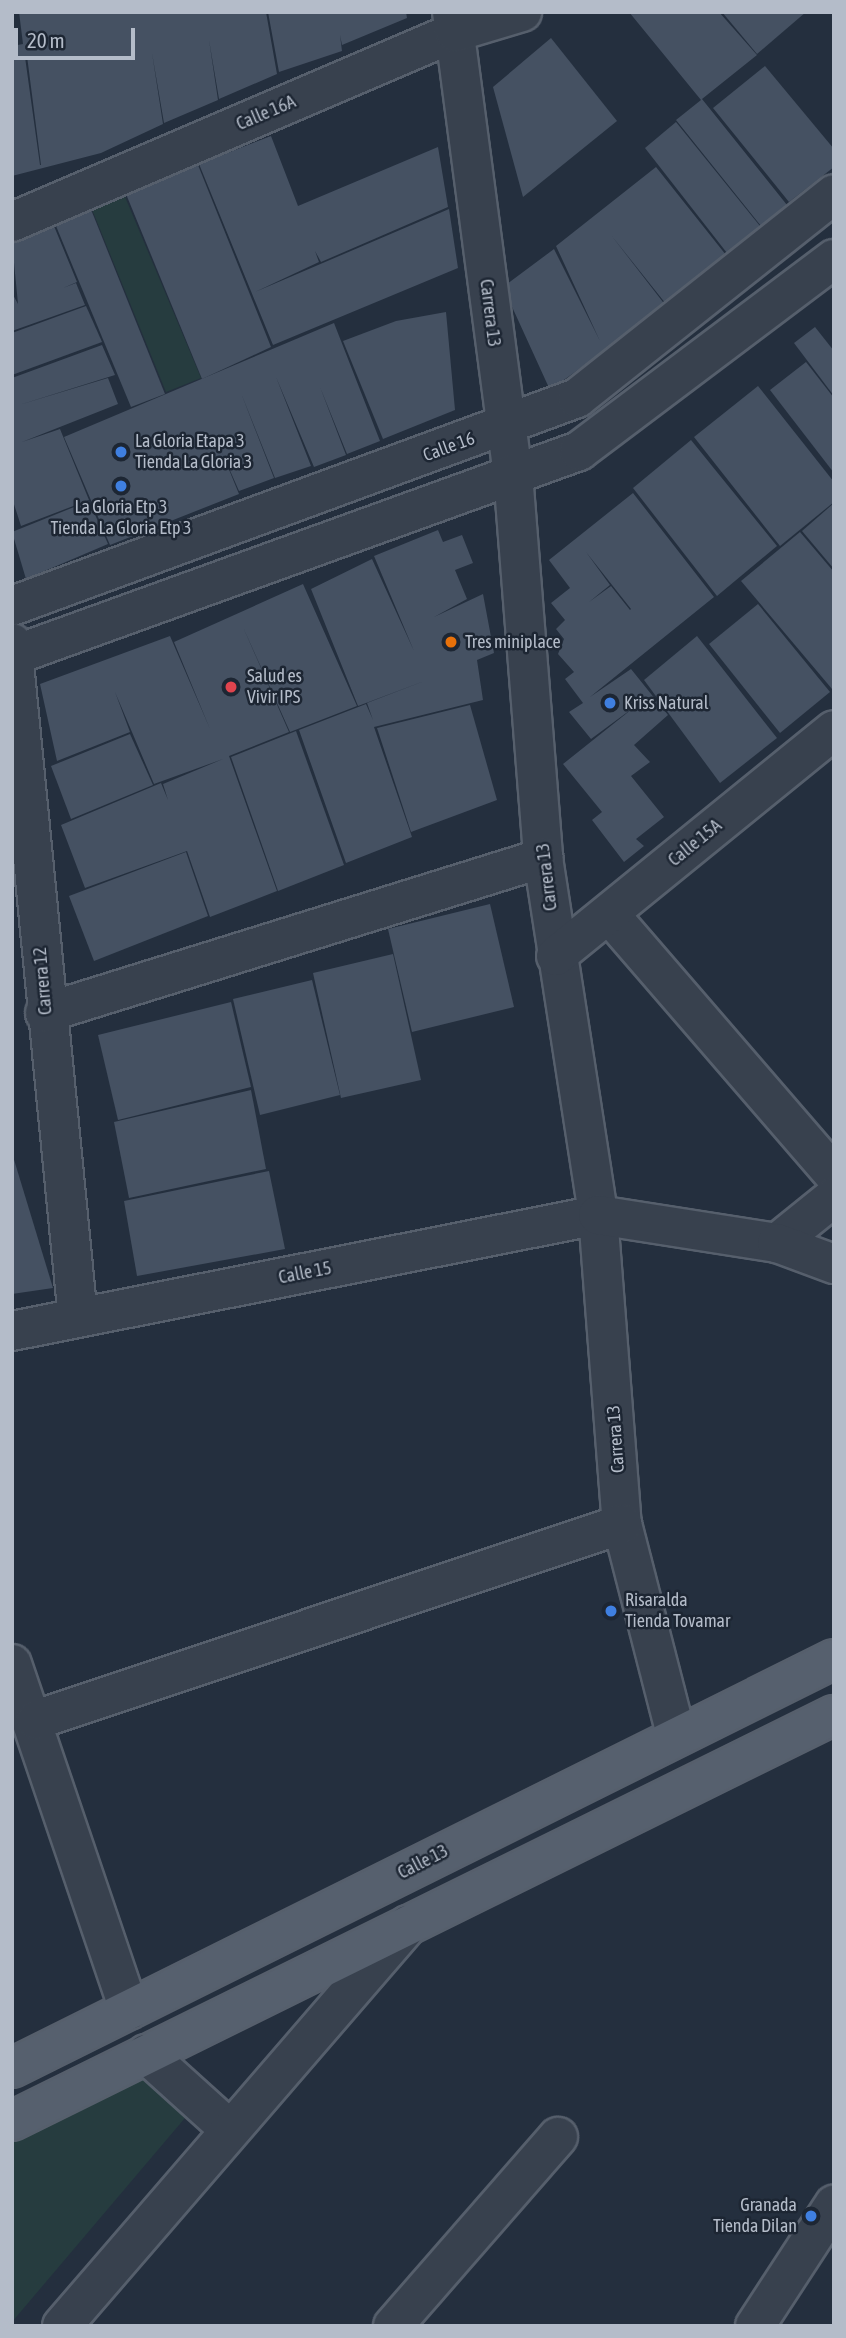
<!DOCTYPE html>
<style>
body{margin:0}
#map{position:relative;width:846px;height:2338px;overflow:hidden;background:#242f3e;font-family:"Asap Condensed",sans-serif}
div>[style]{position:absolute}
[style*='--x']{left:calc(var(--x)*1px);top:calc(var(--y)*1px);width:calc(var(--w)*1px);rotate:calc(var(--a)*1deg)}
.green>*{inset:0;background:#263c3f}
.building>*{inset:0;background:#455162}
.roads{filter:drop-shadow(2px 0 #565f6c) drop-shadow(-2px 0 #565f6c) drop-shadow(0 2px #565f6c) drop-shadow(0 -2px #565f6c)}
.minor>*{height:38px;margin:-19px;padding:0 19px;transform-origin:19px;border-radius:19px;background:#38414e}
.major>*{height:38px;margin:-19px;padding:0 19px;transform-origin:19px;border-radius:19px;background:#56606e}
.dots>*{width:19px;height:19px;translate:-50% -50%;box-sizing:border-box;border:4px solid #1d2633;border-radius:50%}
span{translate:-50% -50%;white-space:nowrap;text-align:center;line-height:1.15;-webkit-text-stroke:5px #1d2633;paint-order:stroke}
.street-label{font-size:18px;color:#b4bcc9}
.poi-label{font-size:18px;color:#b4bcc9}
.left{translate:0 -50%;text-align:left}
.right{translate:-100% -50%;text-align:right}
.frame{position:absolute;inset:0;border:14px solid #b4bcc9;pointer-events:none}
.scale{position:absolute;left:14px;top:28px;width:121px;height:32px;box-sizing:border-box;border:4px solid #b4bcc9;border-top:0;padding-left:9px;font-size:21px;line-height:24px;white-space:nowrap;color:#b4bcc9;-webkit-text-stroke:5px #1d2633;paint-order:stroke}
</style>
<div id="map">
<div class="green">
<i style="clip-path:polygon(123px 192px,201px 378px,166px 392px,91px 207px)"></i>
<i style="clip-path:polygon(152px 2070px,185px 2118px,12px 2322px,12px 2135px)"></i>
</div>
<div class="building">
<i style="clip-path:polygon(evenodd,19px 12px,266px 12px,277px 74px,219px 99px,209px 40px,218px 100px,164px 123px,152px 53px,163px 124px,101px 153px,12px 176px,12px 46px,23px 44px,19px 12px,27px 56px,41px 165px,40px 165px,25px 57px,27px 56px)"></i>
<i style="clip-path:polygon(268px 12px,406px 12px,407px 18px,342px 45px,340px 35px,342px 51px,279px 72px)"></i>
<i style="clip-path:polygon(629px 12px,719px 12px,757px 55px,702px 99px,787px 205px,761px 226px,676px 120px,701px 100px)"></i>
<i style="clip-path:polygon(722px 12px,806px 12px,757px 54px)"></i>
<i style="clip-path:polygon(551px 38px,617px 121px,523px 197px,493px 87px)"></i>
<i style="clip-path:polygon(765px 66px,834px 149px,834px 167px,789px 202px,713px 108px)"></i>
<i style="clip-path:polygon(676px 122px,768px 236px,734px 262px,645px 148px)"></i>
<i style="clip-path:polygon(271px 136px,298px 206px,438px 147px,448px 207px,321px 262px,315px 251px,319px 262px,255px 292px,449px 209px,458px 268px,273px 345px,199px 164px)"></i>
<i style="clip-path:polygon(198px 165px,271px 347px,202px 379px,126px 194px)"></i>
<i style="clip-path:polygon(656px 167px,726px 255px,666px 304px,611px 235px,666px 306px,550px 390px,503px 287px,554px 249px,600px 341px,556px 246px)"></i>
<i style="clip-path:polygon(90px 207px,165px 394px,131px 407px,56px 226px)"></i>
<i style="clip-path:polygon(54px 226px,77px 282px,63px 288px,76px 283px,85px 305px,12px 331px,12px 293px,18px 304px,12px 242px)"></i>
<i style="clip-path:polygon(86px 306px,102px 342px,12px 375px,12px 333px)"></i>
<i style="clip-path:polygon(446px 312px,455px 410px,383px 439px,343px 341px,396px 321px)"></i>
<i style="clip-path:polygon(334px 323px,380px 441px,347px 454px,320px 387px,346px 455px,314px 467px,276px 377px,311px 466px,275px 478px,241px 393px,274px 478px,239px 491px,221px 450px,239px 494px,110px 545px,64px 437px)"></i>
<i style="clip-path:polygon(815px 327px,834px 351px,834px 396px,794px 343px)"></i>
<i style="clip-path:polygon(102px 345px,115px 375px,19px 405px,108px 378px,118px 404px,22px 442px,60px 429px,89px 500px,21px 526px,12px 498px,12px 378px)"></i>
<i style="clip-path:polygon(806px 362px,834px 398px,834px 473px,770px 390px)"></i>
<i style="clip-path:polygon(758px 386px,834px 482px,834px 502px,780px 546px,694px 437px)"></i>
<i style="clip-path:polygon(691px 440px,777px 546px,717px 596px,633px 488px)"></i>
<i style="clip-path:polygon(evenodd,633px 493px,714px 597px,590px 697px,631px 669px,668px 715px,634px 745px,650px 762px,631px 776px,664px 817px,636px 839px,644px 846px,624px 862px,592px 820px,602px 812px,563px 764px,637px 705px,591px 739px,569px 712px,583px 703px,565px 679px,574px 672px,558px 654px,564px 639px,556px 629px,565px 620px,551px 603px,570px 588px,549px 560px,633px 493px,586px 552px,631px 609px,630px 610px,611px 586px,589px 602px,610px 585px,586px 552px)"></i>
<i style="clip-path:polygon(89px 501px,108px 544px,26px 579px,12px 532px)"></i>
<i style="clip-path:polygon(834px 503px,834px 569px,802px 531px)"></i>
<i style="clip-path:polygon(438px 530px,443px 542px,462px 535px,473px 563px,455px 570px,467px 599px,434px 617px,483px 594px,494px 653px,477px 660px,483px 700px,374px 727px,412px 837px,346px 863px,299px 730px,366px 704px,373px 720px,367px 703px,427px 680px,358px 706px,311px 589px,372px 559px,414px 651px,374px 556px)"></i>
<i style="clip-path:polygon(800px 532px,834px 572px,832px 689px,741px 581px)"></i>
<i style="clip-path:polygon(303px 584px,357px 706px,290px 732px,243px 627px,289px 732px,229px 756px,277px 891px,210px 917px,187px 851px,85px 888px,61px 825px,161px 783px,168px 800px,163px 784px,223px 759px,154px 784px,115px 692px,130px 732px,57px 761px,40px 684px,170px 636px,210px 729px,174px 642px)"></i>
<i style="clip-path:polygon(758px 604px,830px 692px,780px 733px,709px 644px)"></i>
<i style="clip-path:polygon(697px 636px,777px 738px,720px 783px,644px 680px)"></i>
<i style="clip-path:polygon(470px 705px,497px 800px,411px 832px,377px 728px)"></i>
<i style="clip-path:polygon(296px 731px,344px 865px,278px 891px,231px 757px)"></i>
<i style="clip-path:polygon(130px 734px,153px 785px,71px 819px,51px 766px)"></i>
<i style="clip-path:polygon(186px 852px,208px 916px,94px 961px,69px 896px)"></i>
<i style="clip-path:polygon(490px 904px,514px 1007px,412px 1032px,388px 929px)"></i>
<i style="clip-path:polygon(393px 954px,421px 1080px,341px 1098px,313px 973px)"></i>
<i style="clip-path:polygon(312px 980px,340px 1095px,260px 1115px,233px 999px)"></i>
<i style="clip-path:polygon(231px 1002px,251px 1087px,118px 1120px,98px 1035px)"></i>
<i style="clip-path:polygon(251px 1090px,266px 1169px,129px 1198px,114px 1122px)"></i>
<i style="clip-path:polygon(12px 1153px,53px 1288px,12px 1294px)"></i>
<i style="clip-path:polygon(269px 1171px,285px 1249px,137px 1276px,124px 1201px)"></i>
</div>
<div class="roads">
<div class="minor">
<i style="--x:452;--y:12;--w:466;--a:82.5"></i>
<i style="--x:513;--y:474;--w:385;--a:85.5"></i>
<i style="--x:543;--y:858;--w:361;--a:81.2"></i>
<i style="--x:598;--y:1215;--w:310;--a:85.6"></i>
<i style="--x:622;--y:1524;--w:218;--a:75.6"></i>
<i style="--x:12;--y:222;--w:482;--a:-23.2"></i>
<i style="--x:455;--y:32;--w:70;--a:-16.6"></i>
<i style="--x:12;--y:606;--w:602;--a:-20.21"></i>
<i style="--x:577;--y:398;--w:328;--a:-38.4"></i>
<i style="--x:12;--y:643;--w:678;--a:84.42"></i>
<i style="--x:12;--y:656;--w:603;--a:-19.88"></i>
<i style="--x:579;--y:451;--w:319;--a:-37"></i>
<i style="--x:609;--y:914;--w:345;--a:49.2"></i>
<i style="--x:556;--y:956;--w:358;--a:-39.1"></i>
<i style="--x:45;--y:1013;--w:522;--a:-17.29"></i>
<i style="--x:777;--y:1243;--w:73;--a:-38.9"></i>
<i style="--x:12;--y:1331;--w:597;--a:-11.2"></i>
<i style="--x:598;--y:1215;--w:181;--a:8.9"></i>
<i style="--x:777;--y:1243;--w:61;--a:20.2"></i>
<i style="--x:12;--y:1664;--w:365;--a:71.3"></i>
<i style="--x:36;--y:1720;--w:618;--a:-18.49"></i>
<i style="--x:146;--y:2054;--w:113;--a:42.1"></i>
<i style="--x:62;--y:2326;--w:530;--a:-49.21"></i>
<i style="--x:393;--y:2326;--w:251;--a:-48.9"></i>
<i style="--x:755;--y:2326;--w:145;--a:-56.9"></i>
</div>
<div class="major">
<i style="--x:12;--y:2068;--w:918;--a:-26.45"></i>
<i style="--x:12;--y:2121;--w:917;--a:-26.29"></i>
</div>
</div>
<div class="dots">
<i style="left:121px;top:452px;background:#3f7fe0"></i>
<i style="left:121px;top:486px;background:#3f7fe0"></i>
<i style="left:451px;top:642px;background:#e8710a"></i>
<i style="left:231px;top:687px;background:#e0444e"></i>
<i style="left:610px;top:703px;background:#3f7fe0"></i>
<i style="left:611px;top:1611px;background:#3f7fe0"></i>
<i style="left:811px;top:2216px;background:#3f7fe0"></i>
</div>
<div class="street-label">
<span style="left:266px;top:113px;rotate:-23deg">Calle 16A</span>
<span style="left:490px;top:313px;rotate:83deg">Carrera 13</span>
<span style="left:449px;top:447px;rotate:-20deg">Calle 16</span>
<span style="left:695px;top:843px;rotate:-39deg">Calle 15A</span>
<span style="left:547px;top:877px;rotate:-97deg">Carrera 13</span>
<span style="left:43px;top:981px;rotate:-95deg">Carrera 12</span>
<span style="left:305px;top:1273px;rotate:-11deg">Calle 15</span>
<span style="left:616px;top:1439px;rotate:-94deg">Carrera 13</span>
<span style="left:423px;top:1862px;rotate:-27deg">Calle 13</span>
</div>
<div class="poi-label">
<span class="left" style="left:135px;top:452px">La Gloria Etapa 3<br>Tienda La Gloria 3</span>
<span style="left:121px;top:518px">La Gloria Etp 3<br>Tienda La Gloria Etp 3</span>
<span class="left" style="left:465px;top:642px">Tres miniplace</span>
<span class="left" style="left:247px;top:687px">Salud es<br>Vivir IPS</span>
<span class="left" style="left:624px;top:703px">Kriss Natural</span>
<span class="left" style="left:625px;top:1611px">Risaralda<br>Tienda Tovamar</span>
<span class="right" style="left:797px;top:2216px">Granada<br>Tienda Dilan</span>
</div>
<div class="frame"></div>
<div class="scale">20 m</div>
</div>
